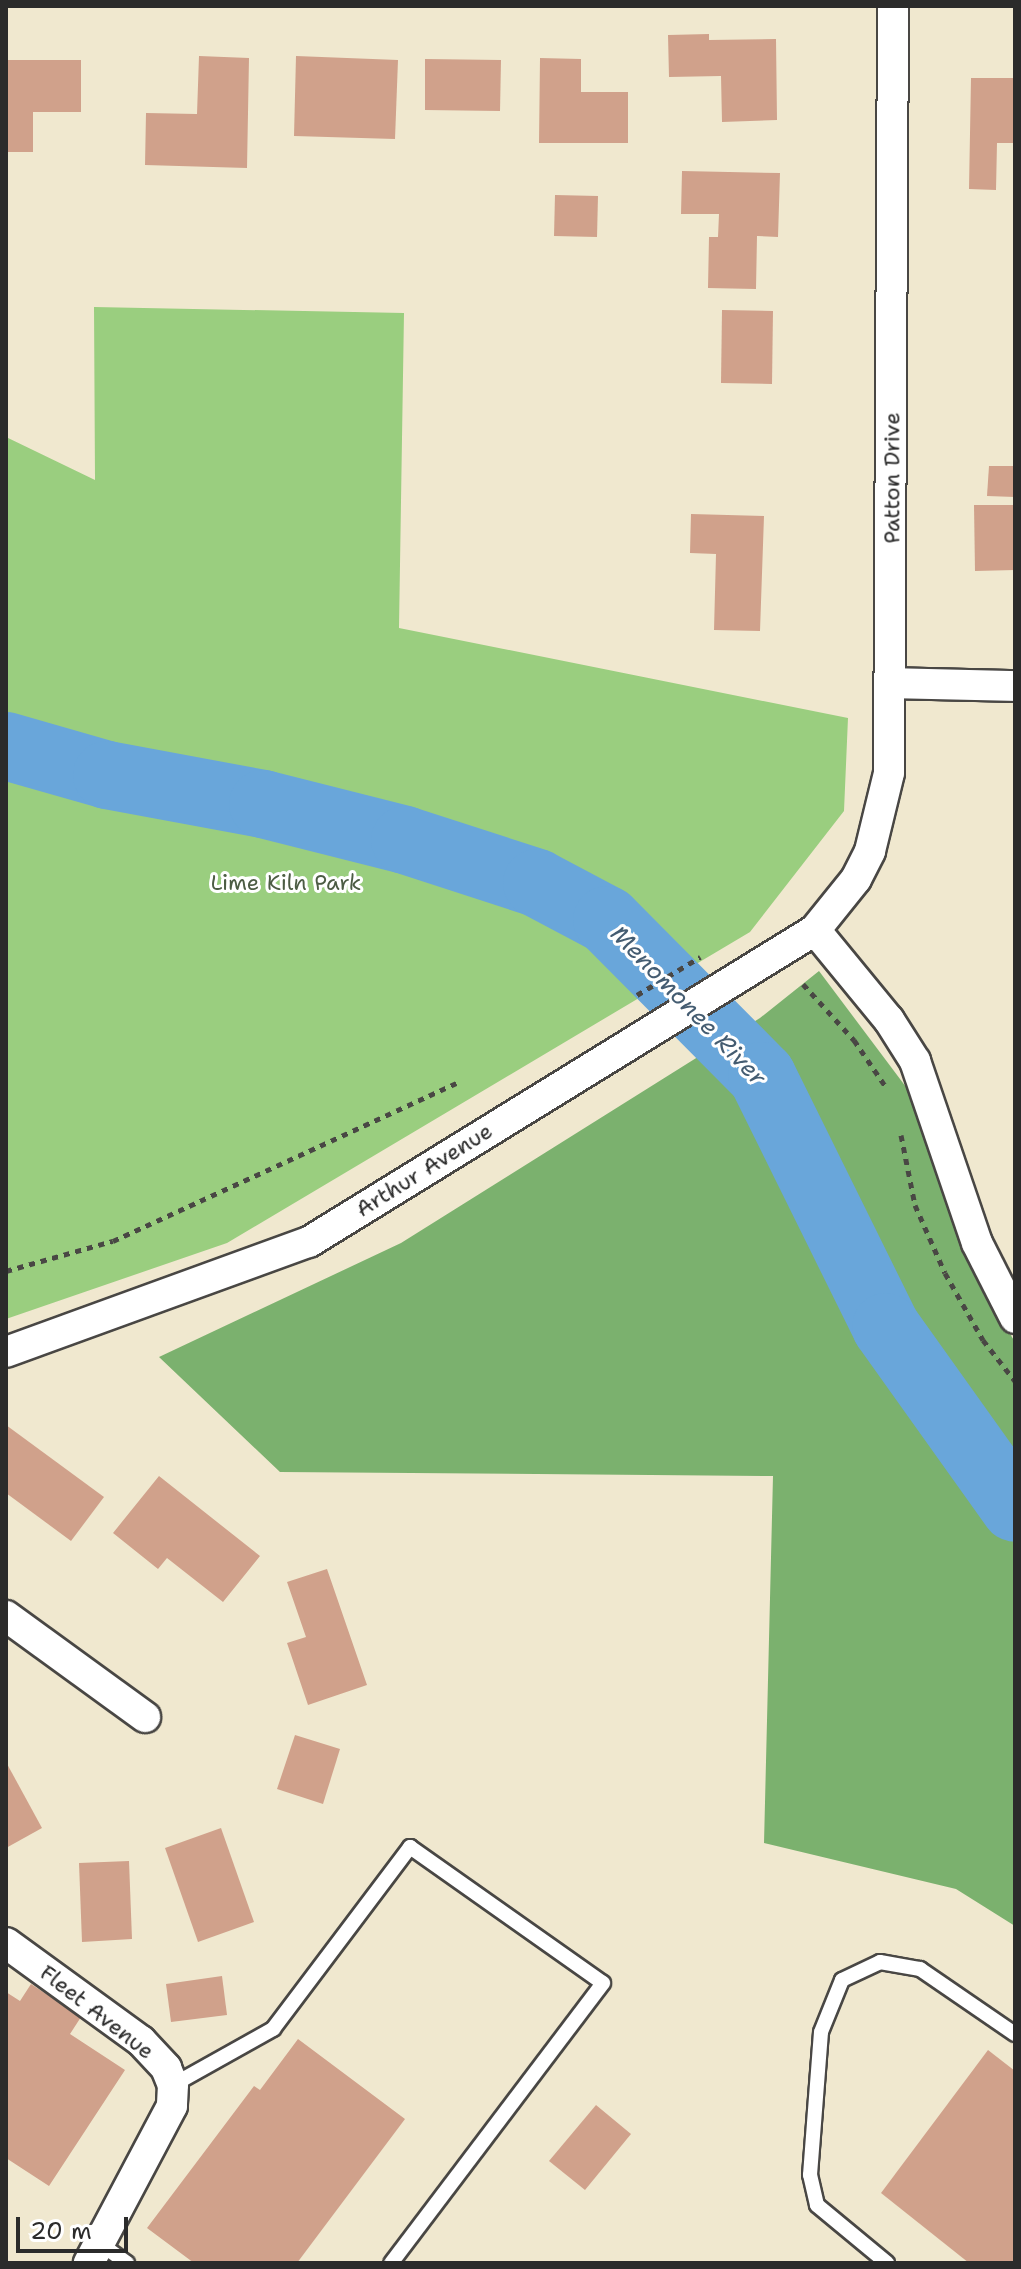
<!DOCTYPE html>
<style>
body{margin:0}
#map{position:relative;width:1021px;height:2269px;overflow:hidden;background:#f0e8cf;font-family:"Shantell Sans",sans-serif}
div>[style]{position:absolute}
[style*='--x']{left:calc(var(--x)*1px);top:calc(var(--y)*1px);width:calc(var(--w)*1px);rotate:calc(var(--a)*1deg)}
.green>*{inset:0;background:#9ace7f}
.forest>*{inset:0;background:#7bb16e}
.river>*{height:68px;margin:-34px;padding:0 34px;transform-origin:34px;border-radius:34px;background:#69a6da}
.building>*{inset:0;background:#d0a18b}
.path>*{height:5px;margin-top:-2.5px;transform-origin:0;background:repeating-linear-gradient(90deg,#494744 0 6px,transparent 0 12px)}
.roads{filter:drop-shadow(2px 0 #494744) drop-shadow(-2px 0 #494744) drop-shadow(0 2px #494744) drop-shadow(0 -2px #494744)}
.lane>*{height:14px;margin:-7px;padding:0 7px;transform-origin:7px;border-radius:7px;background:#fff}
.street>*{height:30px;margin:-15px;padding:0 15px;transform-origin:15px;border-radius:15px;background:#fff}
span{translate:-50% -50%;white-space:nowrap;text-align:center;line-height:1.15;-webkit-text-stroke:6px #fff;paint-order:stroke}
.street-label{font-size:22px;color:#2b2b2b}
.park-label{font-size:22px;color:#4c5c44}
.water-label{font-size:24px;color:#445c71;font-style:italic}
.frame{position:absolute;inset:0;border:8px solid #2b2b2b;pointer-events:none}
.scale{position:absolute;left:16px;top:2217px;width:112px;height:36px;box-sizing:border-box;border:4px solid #2b2b2b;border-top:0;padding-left:10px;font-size:24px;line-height:28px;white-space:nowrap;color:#2b2b2b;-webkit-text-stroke:6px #fff;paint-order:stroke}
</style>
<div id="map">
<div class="green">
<i style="clip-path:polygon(94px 307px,404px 313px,399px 628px,848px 718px,844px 811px,750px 932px,227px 1243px,6px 1319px,6px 437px,95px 480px)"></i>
</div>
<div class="forest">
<i style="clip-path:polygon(819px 971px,921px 1107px,979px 1283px,1015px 1342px,1015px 1926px,956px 1889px,764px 1843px,773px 1476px,280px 1472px,159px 1357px,401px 1243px,760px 1018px)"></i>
</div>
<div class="river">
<i style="--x:6;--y:746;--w:105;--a:16"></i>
<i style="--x:107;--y:775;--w:159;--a:10.5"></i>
<i style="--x:263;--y:804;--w:146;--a:14.2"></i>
<i style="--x:405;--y:840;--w:139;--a:18"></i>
<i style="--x:537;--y:883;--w:79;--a:27.9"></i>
<i style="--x:607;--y:920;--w:220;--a:45.2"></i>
<i style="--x:762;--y:1076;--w:280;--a:63.7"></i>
<i style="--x:886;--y:1327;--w:222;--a:54.5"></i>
</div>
<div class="building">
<i style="clip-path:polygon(709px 34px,709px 40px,776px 39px,777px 120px,722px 122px,721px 76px,669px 77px,668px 35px)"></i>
<i style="clip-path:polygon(199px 56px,249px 58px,247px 168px,145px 165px,146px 113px,197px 114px)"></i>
<i style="clip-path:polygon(296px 56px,398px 60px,395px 139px,294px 136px)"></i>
<i style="clip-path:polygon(540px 58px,581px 59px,581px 92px,628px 92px,628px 143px,539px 143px)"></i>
<i style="clip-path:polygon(425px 59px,501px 60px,500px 111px,425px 110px)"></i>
<i style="clip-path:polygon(6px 60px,81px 60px,81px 112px,33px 112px,33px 152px,6px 152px)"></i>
<i style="clip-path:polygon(971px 78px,1015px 78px,1015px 143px,997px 143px,996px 190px,969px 189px)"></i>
<i style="clip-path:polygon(682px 171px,780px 173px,778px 237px,757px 236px,756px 289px,708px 288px,709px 237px,718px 237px,719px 214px,681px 214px)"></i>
<i style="clip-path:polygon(555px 195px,598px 196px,597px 237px,554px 236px)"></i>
<i style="clip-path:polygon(722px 310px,773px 311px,772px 384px,721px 383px)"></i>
<i style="clip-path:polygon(989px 466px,1015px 466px,1015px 497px,987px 496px)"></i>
<i style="clip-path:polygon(974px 505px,1015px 505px,1015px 570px,975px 571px)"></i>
<i style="clip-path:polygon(691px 514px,764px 516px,760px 631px,714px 630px,716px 554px,690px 553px)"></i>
<i style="clip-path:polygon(6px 1425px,104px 1497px,71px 1541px,6px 1493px)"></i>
<i style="clip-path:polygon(159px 1476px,260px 1556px,223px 1602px,167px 1558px,158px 1569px,113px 1533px)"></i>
<i style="clip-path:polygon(327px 1569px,367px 1685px,308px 1705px,287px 1643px,306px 1637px,287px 1582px)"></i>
<i style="clip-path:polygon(295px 1735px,340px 1749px,323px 1804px,277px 1789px)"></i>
<i style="clip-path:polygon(6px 1762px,42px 1828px,6px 1848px)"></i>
<i style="clip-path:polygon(221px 1828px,254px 1922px,198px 1942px,165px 1848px)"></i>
<i style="clip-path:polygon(129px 1861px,132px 1939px,82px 1942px,79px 1863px)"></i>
<i style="clip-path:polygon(222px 1976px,227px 2015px,171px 2022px,166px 1984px)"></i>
<i style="clip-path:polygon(31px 1984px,81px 2017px,70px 2034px,125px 2070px,49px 2186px,6px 2158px,6px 1992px,20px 2001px)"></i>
<i style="clip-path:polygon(298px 2039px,405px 2119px,297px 2263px,194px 2263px,147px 2228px,254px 2086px,260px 2090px)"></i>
<i style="clip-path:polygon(988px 2050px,1015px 2071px,1015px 2263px,969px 2263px,881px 2193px)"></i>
<i style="clip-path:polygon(596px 2105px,631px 2134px,585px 2190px,549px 2161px)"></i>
</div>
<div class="path">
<i style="--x:803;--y:984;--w:76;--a:47.7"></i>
<i style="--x:854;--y:1040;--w:57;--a:55.8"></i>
<i style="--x:637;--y:995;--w:74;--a:-31.1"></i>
<i style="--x:901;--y:1135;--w:71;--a:78.7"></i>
<i style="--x:915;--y:1205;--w:74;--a:66.2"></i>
<i style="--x:945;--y:1273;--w:77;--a:60.4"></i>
<i style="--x:983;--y:1340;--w:52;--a:52"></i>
<i style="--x:6;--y:1271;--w:111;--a:-15.7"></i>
<i style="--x:113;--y:1241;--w:378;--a:-24.7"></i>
</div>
<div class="roads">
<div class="lane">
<i style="--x:173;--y:2085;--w:115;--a:-29.2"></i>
<i style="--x:273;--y:2029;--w:228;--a:-53"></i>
<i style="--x:410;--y:1847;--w:236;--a:35.2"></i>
<i style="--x:603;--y:1983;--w:351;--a:127.1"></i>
<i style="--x:98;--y:2242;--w:36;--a:36"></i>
<i style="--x:887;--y:2263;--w:91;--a:-140.4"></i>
<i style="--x:817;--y:2205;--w:31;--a:-103"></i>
<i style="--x:810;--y:2175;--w:143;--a:-85.6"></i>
<i style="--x:821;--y:2032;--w:56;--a:-68"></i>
<i style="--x:842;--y:1980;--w:42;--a:-25.3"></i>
<i style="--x:880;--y:1962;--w:41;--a:9.9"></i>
<i style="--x:920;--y:1969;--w:115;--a:34.4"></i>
</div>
<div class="street">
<i style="--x:892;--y:683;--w:123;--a:1.4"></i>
<i style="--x:815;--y:930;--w:117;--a:50.6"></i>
<i style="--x:889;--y:1020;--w:49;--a:57.6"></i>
<i style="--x:915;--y:1061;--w:192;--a:71.2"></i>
<i style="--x:977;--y:1243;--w:84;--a:63.1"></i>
<i style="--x:6;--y:1352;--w:322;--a:-20"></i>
<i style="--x:309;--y:1242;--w:594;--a:-31.66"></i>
<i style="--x:815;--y:930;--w:65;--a:-51.2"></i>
<i style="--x:856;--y:879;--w:31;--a:-63"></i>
<i style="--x:870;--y:851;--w:80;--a:-76.3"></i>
<i style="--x:889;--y:773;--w:767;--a:-89.7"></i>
<i style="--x:6;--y:1616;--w:172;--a:36"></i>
<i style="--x:6;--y:1943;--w:167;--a:36"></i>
<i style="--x:141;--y:2041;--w:37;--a:47"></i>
<i style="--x:166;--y:2068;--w:18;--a:68"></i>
<i style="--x:173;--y:2085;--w:21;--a:93"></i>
<i style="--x:172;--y:2106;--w:178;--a:117.9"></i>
</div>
</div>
<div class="street-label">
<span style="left:892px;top:478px;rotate:-90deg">Patton Drive</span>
<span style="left:424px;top:1170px;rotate:-32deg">Arthur Avenue</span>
<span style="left:97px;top:2012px;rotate:38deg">Fleet Avenue</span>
</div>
<div class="park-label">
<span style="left:286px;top:883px">Lime Kiln Park</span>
</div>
<div class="water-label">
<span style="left:688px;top:1006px;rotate:46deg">Menomonee River</span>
</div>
<div class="frame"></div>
<div class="scale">20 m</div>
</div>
